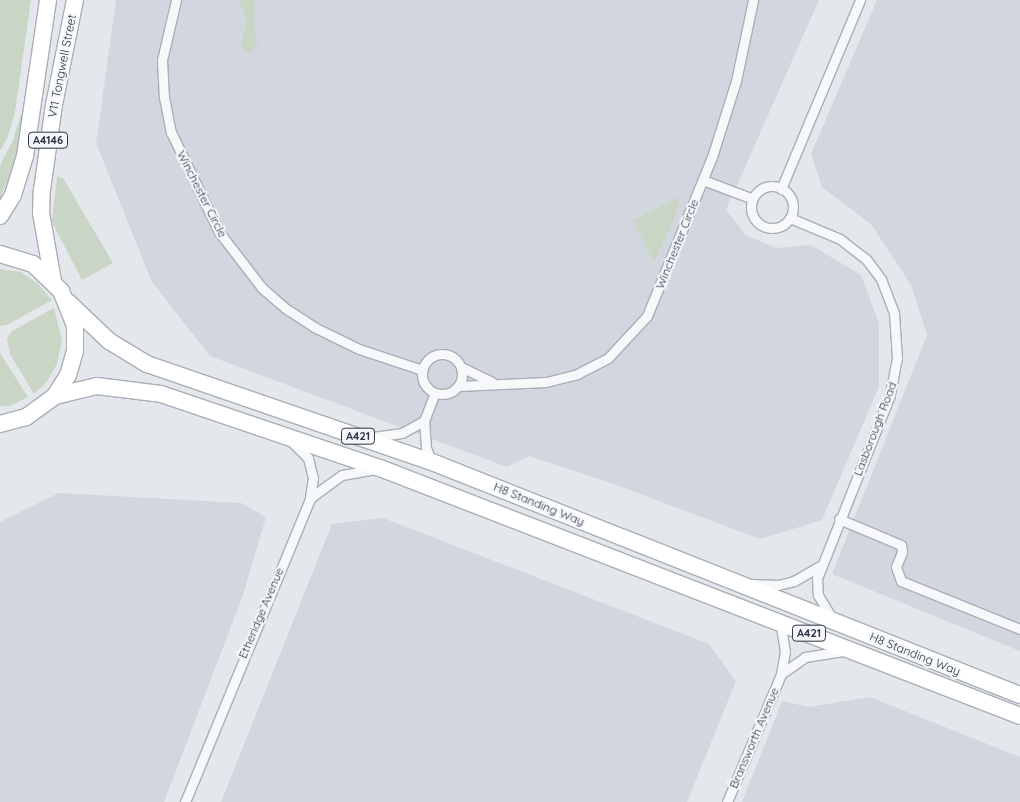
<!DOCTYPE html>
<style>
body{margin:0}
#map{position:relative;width:1020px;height:802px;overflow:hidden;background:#e4e7ec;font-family:Quicksand,sans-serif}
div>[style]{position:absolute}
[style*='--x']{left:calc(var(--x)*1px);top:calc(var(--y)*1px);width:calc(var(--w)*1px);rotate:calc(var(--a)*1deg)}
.built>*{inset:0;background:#d2d6de}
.green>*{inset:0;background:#c9d6c5}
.roads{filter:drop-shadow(1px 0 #a9aeb7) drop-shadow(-1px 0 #a9aeb7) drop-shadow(0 1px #a9aeb7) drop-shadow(0 -1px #a9aeb7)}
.street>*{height:9px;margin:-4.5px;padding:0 4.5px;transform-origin:4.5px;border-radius:4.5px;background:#f7f8fa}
.street>.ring{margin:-4.5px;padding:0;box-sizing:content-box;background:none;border:9px solid #f7f8fa;border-radius:50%}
.highway>*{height:16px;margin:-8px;padding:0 8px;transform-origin:8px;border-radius:8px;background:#fff}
span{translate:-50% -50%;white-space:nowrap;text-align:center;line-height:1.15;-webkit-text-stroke:4.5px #f4f6f9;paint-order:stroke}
.shield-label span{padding:1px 4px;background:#f4f6f9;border:1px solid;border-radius:4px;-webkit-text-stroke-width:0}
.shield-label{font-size:11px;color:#2b3445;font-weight:700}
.street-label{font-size:12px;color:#2b3445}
</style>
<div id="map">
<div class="built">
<i style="clip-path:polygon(116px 0,819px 0,726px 210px,746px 235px,776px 248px,811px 245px,861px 275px,879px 323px,879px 387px,822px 520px,760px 539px,611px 483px,529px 456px,507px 467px,210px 356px,152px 282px,96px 143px)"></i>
<i style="clip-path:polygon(877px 0,1020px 0,1020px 651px,832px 574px,927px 335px,911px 285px,871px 224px,822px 187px,811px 154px)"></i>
<i style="clip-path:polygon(59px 493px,241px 503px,266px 517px,243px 595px,164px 802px,0 802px,0 522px)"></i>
<i style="clip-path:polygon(383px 518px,709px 644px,736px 681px,687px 802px,221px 802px,332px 524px)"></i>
<i style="clip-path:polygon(870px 697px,1020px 757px,1020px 802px,742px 802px,782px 701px,809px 707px)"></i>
</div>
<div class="green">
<i style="clip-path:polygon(0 0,31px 0,15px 112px,7px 139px,0 151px)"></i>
<i style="clip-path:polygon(239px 0,253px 0,254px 4px,254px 27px,258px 42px,251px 53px,245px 52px,241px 45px,247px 20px)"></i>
<i style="clip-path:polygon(21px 114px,24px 114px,16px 160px,0 199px,0 165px,13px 140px)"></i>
<i style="clip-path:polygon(57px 177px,63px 178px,113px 263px,82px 280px,52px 222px)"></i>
<i style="clip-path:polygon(679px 197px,676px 215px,654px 262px,633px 220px)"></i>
<i style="clip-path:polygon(0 269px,21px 272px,38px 284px,52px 300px,7px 325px,0 326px)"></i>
<i style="clip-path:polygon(54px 308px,62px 340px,57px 364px,46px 383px,34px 394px,10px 354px,7px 339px,12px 331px)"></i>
<i style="clip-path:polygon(0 353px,28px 397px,10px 406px,0 406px)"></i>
</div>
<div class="roads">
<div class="street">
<i style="--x:176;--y:0;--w:62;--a:103.1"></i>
<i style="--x:162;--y:60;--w:37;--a:87"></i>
<i style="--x:164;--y:97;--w:36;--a:79"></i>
<i style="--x:171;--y:132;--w:111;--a:64.4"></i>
<i style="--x:219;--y:232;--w:71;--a:52.5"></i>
<i style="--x:262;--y:288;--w:30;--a:41"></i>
<i style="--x:285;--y:308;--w:35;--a:33"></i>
<i style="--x:314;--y:327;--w:50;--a:26.1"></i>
<i style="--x:359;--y:349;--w:66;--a:18.4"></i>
<i style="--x:703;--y:180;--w:53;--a:20.8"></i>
<i class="ring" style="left:751px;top:186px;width:33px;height:33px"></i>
<i style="--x:781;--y:189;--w:205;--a:-67.3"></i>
<i style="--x:790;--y:218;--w:54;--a:22.8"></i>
<i style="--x:840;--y:239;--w:33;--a:38"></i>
<i style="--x:866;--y:259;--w:25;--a:53"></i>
<i style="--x:881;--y:279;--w:36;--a:69"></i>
<i style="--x:894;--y:313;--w:45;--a:86.2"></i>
<i style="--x:897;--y:358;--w:38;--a:101"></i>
<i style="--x:890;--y:395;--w:197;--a:111.7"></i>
<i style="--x:817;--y:578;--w:17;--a:87"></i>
<i style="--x:818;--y:595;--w:26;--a:59"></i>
<i class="ring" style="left:422px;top:354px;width:31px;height:31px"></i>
<i style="--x:461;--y:367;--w:34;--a:26"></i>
<i style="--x:459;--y:386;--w:87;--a:-2.6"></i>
<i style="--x:546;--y:382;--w:32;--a:-14"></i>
<i style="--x:577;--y:374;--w:35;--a:-27"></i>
<i style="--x:608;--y:358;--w:57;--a:-47.1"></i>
<i style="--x:647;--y:316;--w:172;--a:-67.8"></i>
<i style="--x:712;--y:157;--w:80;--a:-72.5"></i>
<i style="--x:736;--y:81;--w:83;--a:-78.1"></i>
<i style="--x:373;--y:437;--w:29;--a:-8"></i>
<i style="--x:402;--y:433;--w:25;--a:-29"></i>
<i style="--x:291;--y:441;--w:24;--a:45"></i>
<i style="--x:308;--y:458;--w:21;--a:76"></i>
<i style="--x:313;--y:478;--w:20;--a:99"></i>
<i style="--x:432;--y:462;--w:15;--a:-113"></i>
<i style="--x:426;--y:448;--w:27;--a:-94"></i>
<i style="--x:424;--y:421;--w:30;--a:-69"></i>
<i style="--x:839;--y:519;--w:67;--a:22.8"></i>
<i style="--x:901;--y:545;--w:7;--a:82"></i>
<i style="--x:902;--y:552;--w:16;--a:112"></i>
<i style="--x:896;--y:567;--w:15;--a:70"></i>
<i style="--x:901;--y:581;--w:128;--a:22"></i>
<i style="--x:752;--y:584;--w:26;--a:2"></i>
<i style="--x:778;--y:585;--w:16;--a:-14"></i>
<i style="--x:794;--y:581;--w:30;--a:-30"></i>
<i style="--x:781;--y:674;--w:29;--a:-35"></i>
<i style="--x:805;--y:657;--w:37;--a:-9"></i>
<i style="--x:185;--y:802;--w:329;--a:-67.6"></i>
<i style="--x:310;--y:498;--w:39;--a:-36"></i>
<i style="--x:342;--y:475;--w:34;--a:-10"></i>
<i style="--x:727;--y:802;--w:139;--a:-67.1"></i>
<i style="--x:781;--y:674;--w:22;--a:-80"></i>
<i style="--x:785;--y:652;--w:30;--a:-99"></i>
</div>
<div class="highway">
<i style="--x:0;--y:216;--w:25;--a:-58"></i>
<i style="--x:13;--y:195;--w:41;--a:-72.9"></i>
<i style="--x:25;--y:156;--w:158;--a:-81.6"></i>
<i style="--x:0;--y:254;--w:34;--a:17"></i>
<i style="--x:33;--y:264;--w:39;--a:44"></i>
<i style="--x:61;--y:291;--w:38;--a:68"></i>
<i style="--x:75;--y:326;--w:25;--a:90"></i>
<i style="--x:75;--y:351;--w:25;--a:106"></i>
<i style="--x:68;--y:375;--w:25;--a:122"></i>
<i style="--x:55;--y:396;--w:36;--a:144"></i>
<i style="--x:26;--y:417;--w:27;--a:165"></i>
<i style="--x:53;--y:281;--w:69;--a:-100"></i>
<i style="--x:41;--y:213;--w:23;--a:-88"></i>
<i style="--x:42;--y:190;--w:86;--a:-82"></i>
<i style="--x:54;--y:105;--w:107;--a:-78.7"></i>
<i style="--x:68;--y:302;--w:57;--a:43.6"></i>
<i style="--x:109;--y:341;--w:44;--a:31.2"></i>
<i style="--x:147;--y:364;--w:301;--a:19"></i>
<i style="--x:432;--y:462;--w:632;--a:21.62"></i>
<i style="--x:55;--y:396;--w:43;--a:-13.4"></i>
<i style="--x:97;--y:386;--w:64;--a:7.1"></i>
<i style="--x:161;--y:394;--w:231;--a:18.7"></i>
<i style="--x:380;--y:468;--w:686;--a:21.18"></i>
</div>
</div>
<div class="shield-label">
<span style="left:48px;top:140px">A4146</span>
<span style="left:358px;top:436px">A421</span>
<span style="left:809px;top:633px">A421</span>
</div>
<div class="street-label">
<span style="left:62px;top:66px;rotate:-79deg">V11 Tongwell Street</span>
<span style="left:202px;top:194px;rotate:63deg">Winchester Circle</span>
<span style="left:677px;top:244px;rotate:-68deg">Winchester Circle</span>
<span style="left:875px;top:429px;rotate:-69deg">Lasborough Road</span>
<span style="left:539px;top:504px;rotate:22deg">H8 Standing Way</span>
<span style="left:261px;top:613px;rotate:-67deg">Etheridge Avenue</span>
<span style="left:915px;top:654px;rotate:22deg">H8 Standing Way</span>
<span style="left:754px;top:738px;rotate:-67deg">Bransworth Avenue</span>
</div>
</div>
